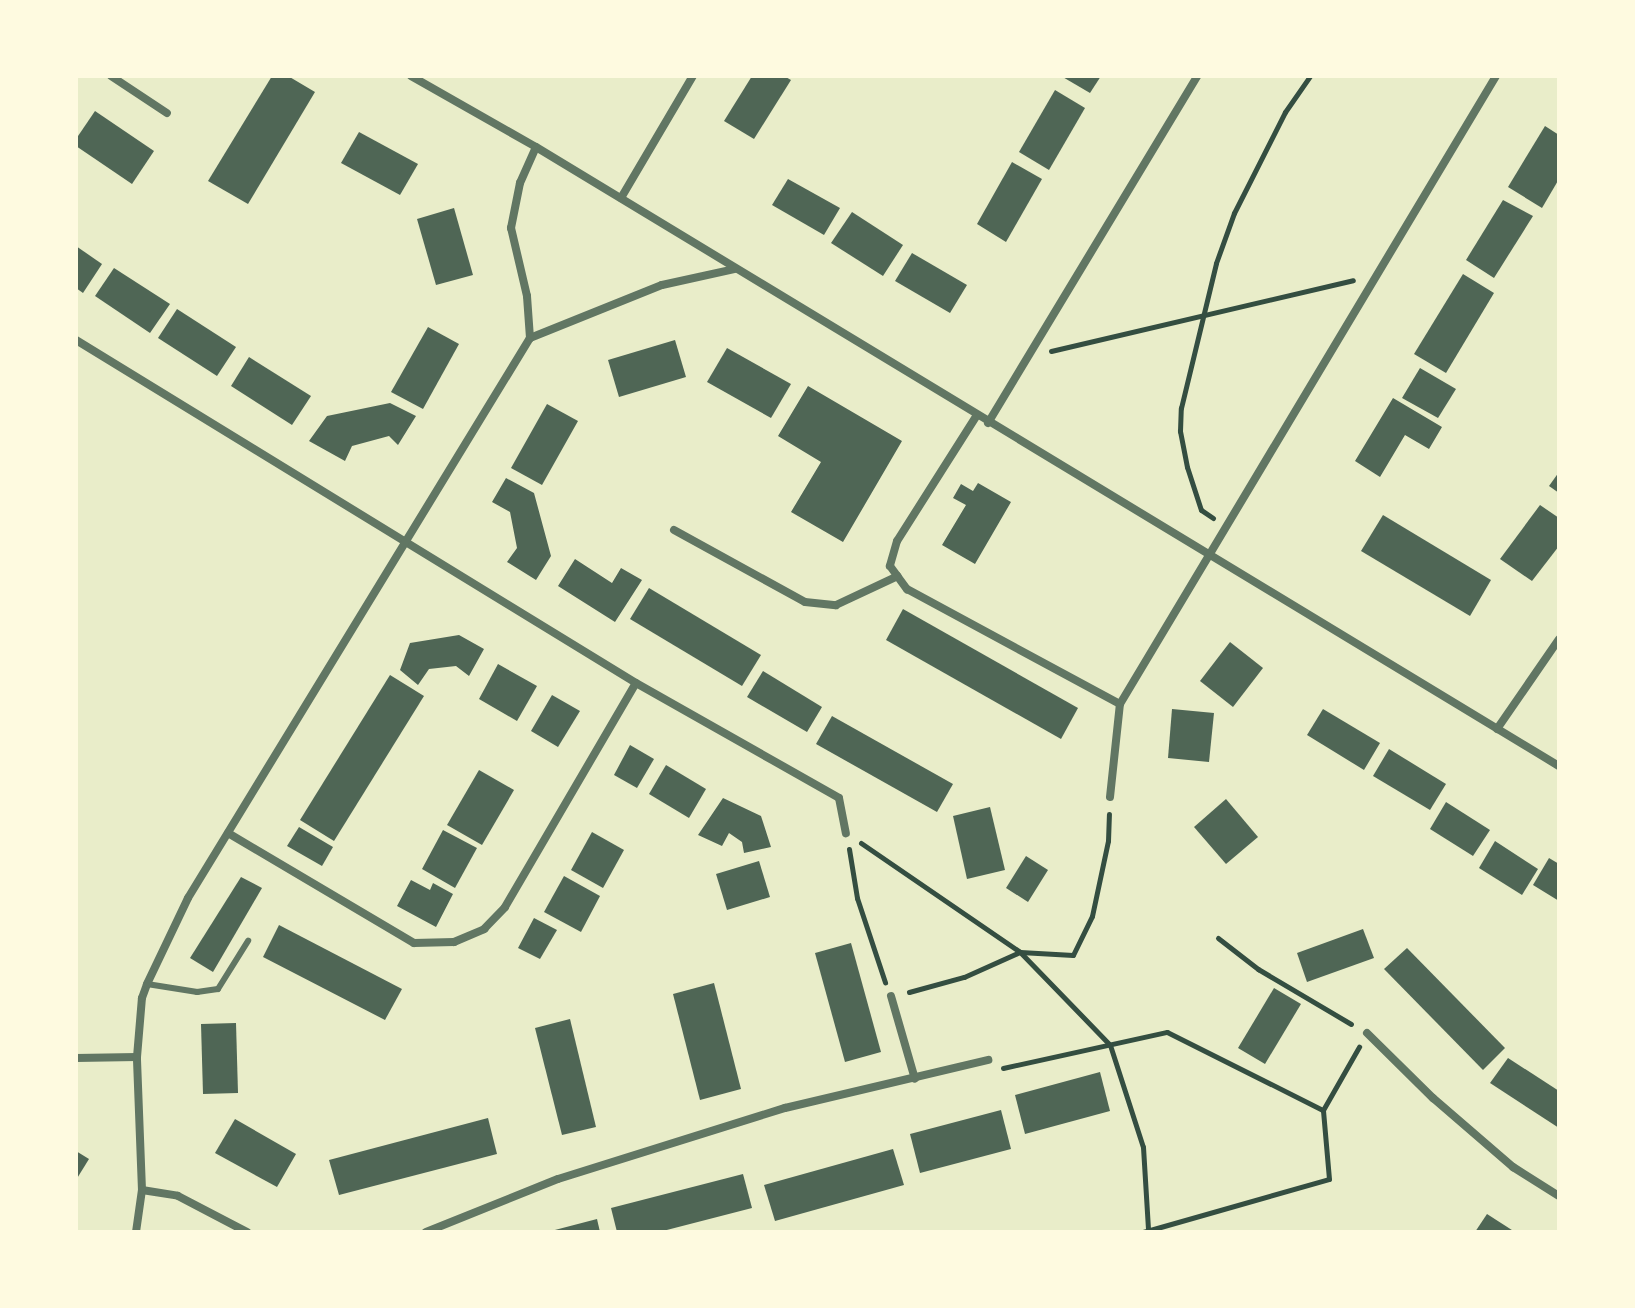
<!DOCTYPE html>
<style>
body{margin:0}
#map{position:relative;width:1635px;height:1308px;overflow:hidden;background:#e9edc9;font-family:"DM Sans",sans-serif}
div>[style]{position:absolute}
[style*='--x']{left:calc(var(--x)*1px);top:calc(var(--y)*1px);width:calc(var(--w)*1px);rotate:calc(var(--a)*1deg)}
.building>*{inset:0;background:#4f6655}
.path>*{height:5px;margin:-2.5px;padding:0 2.5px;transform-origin:2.5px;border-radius:2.5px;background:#344e41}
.service>*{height:6px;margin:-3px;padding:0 3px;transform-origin:3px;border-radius:3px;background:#617663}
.minor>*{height:8px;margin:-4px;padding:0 4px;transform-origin:4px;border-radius:4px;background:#617663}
span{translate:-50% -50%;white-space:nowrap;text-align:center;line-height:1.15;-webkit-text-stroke:7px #fefae0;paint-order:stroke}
.frame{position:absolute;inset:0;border:78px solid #fefae0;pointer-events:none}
</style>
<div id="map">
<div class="building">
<i style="clip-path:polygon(272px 76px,288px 76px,315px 92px,248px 204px,208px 181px)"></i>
<i style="clip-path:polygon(752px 76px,784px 76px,791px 80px,754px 139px,724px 121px)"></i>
<i style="clip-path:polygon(1061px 76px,1101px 76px,1090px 93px)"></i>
<i style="clip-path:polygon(1055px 90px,1085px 108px,1049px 170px,1019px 152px)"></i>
<i style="clip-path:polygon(95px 111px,154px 151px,132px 184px,76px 146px,76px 139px)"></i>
<i style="clip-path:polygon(1545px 126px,1559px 135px,1559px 179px,1542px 208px,1508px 187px)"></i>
<i style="clip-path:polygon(359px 132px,418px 164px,400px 195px,341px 163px)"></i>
<i style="clip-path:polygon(1012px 162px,1042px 179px,1006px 242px,977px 224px)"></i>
<i style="clip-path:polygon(788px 179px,840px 208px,824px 235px,772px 205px)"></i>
<i style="clip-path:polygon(1503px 200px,1533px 216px,1494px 278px,1466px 260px)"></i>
<i style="clip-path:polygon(454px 208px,473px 275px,436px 285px,417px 219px)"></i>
<i style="clip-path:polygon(852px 212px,903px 245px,883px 276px,831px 243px)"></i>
<i style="clip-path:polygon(76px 246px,102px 264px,83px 293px,76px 288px)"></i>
<i style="clip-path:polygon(912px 253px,967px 285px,950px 313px,895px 281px)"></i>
<i style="clip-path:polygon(114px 268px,170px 304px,150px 333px,95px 296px)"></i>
<i style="clip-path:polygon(1463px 274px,1494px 293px,1446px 373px,1414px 354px)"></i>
<i style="clip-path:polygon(177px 309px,236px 347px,217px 376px,158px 338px)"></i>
<i style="clip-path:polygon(428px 327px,459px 344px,423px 409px,391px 392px)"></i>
<i style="clip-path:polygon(675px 340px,686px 377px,619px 397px,608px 360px)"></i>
<i style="clip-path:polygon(727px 348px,791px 384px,771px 418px,707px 382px)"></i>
<i style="clip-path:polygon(249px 357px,311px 396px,292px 425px,231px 386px)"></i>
<i style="clip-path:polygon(1420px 368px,1456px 389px,1438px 418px,1402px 398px)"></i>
<i style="clip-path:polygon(808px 386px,902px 441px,843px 542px,791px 512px,821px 462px,778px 436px)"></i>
<i style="clip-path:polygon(1393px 398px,1442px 427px,1429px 449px,1405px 435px,1380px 477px,1355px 461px)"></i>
<i style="clip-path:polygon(390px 403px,416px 416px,398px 445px,389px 436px,352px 446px,345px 461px,309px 441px,327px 416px)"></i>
<i style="clip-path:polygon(547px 404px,578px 421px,542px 485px,511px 468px)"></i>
<i style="clip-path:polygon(1559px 472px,1559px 493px,1549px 486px)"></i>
<i style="clip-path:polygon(506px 478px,534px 493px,551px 556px,536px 580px,507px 562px,517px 548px,510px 512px,492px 502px)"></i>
<i style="clip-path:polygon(978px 483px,1011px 502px,975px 564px,942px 545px,966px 505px,953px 498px,961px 484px,973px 491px)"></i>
<i style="clip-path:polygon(1540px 505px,1559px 518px,1559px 546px,1532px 581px,1500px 559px)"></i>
<i style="clip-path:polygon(1383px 515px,1491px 580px,1470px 616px,1361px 551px)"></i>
<i style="clip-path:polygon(575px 559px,612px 583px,621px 568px,642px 580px,615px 622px,558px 586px)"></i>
<i style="clip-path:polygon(649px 588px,761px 655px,742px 686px,630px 619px)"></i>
<i style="clip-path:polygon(903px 609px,1078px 708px,1061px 739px,886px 640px)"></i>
<i style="clip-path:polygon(459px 635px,484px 649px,469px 676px,456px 666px,429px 669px,418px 685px,400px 670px,410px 643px)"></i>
<i style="clip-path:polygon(1230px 642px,1263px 668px,1233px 707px,1200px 681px)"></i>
<i style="clip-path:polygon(498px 664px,537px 686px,517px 721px,479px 699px)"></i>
<i style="clip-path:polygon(763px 671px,822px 707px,807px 732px,747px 697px)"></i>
<i style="clip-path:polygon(390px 675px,424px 696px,334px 841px,300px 820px)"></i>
<i style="clip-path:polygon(552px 695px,580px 711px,558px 747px,531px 731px)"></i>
<i style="clip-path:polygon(1172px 709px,1214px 713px,1209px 762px,1168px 758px)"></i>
<i style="clip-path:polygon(1323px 709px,1380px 743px,1364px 770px,1307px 735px)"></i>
<i style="clip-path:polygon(832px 716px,953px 784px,937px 812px,816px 744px)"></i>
<i style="clip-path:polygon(630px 745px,654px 759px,637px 788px,614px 775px)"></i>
<i style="clip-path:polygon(1389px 749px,1446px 784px,1430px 810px,1373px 776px)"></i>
<i style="clip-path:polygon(666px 765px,706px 789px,689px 818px,649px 794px)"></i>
<i style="clip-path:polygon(479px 770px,514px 790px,482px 845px,447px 825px)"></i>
<i style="clip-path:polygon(723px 798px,761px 816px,771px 847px,744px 853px,742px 842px,729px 833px,722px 846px,698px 835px)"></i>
<i style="clip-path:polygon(1226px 799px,1258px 837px,1226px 864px,1194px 827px)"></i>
<i style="clip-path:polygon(1446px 802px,1490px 830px,1473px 856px,1430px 829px)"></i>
<i style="clip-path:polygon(990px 807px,1005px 870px,967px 879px,953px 816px)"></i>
<i style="clip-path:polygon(299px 827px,333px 847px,322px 866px,287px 846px)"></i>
<i style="clip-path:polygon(443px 830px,477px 848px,455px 888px,422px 869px)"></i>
<i style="clip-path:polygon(592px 832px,624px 850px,603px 888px,571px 870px)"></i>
<i style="clip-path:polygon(1495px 841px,1538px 869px,1522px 895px,1479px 868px)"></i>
<i style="clip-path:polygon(1026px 856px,1048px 870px,1028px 902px,1006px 888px)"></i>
<i style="clip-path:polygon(1549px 858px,1559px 864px,1559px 901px,1533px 885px)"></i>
<i style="clip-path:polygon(759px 861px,770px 897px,727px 910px,716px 874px)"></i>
<i style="clip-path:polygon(564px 876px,600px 896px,581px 932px,544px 912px)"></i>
<i style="clip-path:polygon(241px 877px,262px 888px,213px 972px,190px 958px)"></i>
<i style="clip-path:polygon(411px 880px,430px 890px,433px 883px,453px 894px,436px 927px,397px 906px)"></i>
<i style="clip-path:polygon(534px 918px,557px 930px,540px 959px,518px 948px)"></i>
<i style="clip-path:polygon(279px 925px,402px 989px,385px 1020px,263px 957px)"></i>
<i style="clip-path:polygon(1363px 929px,1374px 958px,1307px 982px,1297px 953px)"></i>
<i style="clip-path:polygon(851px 943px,881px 1052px,845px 1062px,815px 953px)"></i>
<i style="clip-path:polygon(1407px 948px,1505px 1048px,1483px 1070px,1384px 969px)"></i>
<i style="clip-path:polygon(714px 983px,741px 1089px,700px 1100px,673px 994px)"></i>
<i style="clip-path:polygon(1274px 988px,1301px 1004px,1265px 1064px,1238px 1048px)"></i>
<i style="clip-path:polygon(570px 1019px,596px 1127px,562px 1135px,535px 1028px)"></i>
<i style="clip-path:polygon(236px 1023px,238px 1093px,203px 1094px,201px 1024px)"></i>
<i style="clip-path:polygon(1508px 1058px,1559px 1091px,1559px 1128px,1490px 1083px)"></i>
<i style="clip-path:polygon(1100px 1072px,1110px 1111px,1025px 1134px,1015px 1095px)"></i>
<i style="clip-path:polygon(1001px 1110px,1011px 1149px,920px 1173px,910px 1134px)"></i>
<i style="clip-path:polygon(488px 1118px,497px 1154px,339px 1195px,329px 1160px)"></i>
<i style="clip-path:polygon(235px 1119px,296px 1154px,277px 1187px,215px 1153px)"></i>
<i style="clip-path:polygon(893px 1149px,904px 1185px,775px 1221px,764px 1185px)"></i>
<i style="clip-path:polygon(76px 1151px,89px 1159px,76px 1180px)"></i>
<i style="clip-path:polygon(743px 1174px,752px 1208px,659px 1232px,617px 1232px,611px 1208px)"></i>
<i style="clip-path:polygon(1487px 1214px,1515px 1232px,1475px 1232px)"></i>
<i style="clip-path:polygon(597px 1219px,600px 1232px,551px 1232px,551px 1231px)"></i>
</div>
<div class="path">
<i style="--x:1051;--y:351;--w:310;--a:-13.2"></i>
<i style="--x:1213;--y:518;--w:14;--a:-146"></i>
<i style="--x:1201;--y:510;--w:45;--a:-108"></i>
<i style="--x:1187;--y:467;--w:37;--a:-101"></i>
<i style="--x:1180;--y:431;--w:23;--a:-88"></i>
<i style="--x:1181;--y:408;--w:149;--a:-76.4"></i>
<i style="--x:1216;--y:263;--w:53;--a:-70.2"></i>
<i style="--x:1234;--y:213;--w:113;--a:-63.2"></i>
<i style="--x:1285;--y:112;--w:44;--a:-55.2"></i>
<i style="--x:861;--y:843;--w:193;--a:34.4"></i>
<i style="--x:1020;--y:952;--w:129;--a:45.9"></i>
<i style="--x:1110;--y:1045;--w:107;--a:72.1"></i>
<i style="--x:1143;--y:1147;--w:82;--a:86.5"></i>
<i style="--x:849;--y:849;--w:50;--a:80.7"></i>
<i style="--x:857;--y:898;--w:89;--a:71.6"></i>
<i style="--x:1218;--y:938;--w:51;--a:37.8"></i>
<i style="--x:1258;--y:969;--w:108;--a:30.6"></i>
<i style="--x:909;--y:992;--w:57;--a:-15.3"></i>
<i style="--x:964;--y:977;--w:61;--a:-24.1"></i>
<i style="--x:1020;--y:952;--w:53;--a:3.2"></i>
<i style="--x:1073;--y:955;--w:43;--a:-64"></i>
<i style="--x:1092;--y:916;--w:77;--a:-78"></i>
<i style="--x:1108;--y:841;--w:27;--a:-88"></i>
<i style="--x:1003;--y:1068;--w:168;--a:-12.4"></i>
<i style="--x:1167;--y:1032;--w:174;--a:26.6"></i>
<i style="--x:1143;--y:1232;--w:193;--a:-15.9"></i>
<i style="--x:1329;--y:1179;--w:69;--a:-95"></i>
<i style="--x:1323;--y:1110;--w:73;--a:-60.3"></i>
</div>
<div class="service">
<i style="--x:147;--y:984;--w:51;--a:9.1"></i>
<i style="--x:197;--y:992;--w:21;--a:-8"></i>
<i style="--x:218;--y:989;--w:57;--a:-58"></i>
</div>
<div class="minor">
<i style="--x:111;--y:76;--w:67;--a:33.5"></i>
<i style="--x:411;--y:76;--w:144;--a:29.6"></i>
<i style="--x:536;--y:147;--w:1196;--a:31.18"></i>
<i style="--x:621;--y:198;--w:142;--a:-59.5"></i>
<i style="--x:530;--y:338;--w:142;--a:-21.9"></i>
<i style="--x:662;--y:285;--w:75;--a:-12.4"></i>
<i style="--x:76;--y:340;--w:657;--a:31.49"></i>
<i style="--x:636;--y:683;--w:233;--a:29.5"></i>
<i style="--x:839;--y:798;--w:36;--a:79"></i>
<i style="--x:977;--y:415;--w:149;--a:122.4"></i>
<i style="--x:897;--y:541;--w:26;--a:106"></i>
<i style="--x:890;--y:566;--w:29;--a:54"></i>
<i style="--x:907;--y:589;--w:242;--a:28.4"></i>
<i style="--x:988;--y:423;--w:405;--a:-58.9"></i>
<i style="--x:674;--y:530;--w:149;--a:28.8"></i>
<i style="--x:805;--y:602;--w:31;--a:6"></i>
<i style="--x:836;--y:605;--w:68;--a:-25.1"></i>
<i style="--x:1497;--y:729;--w:109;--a:-55.4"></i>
<i style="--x:1110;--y:797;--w:94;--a:-83.9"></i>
<i style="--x:1120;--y:704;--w:732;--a:-59.09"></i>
<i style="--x:228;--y:833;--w:216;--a:30.6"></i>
<i style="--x:414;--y:943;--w:40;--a:-1.4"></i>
<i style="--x:454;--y:942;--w:33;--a:-23"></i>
<i style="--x:484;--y:929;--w:30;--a:-46"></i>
<i style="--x:505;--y:907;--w:259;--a:-59.7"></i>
<i style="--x:891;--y:996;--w:86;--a:73.9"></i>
<i style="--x:1367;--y:1033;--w:93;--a:44.6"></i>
<i style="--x:1433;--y:1098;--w:106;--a:40.8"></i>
<i style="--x:1513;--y:1167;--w:54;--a:32.2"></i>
<i style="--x:76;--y:1058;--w:61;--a:-0.9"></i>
<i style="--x:142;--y:1190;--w:36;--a:9"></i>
<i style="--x:178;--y:1196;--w:78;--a:27.6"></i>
<i style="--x:136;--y:1232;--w:42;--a:-81.9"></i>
<i style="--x:142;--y:1190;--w:133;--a:-92.2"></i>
<i style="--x:137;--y:1057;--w:59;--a:-85.2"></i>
<i style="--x:142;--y:998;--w:15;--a:-70"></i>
<i style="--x:147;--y:984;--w:95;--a:-64.5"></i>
<i style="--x:188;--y:898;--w:656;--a:-58.59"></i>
<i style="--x:530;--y:338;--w:42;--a:-94.1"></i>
<i style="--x:527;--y:296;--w:70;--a:-103.2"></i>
<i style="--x:511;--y:228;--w:46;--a:-78.7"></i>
<i style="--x:520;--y:183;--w:39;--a:-66"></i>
<i style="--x:426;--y:1232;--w:142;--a:-21.9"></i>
<i style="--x:558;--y:1179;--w:238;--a:-17.4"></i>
<i style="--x:785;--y:1108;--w:209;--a:-13.3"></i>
</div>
<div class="frame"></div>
</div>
